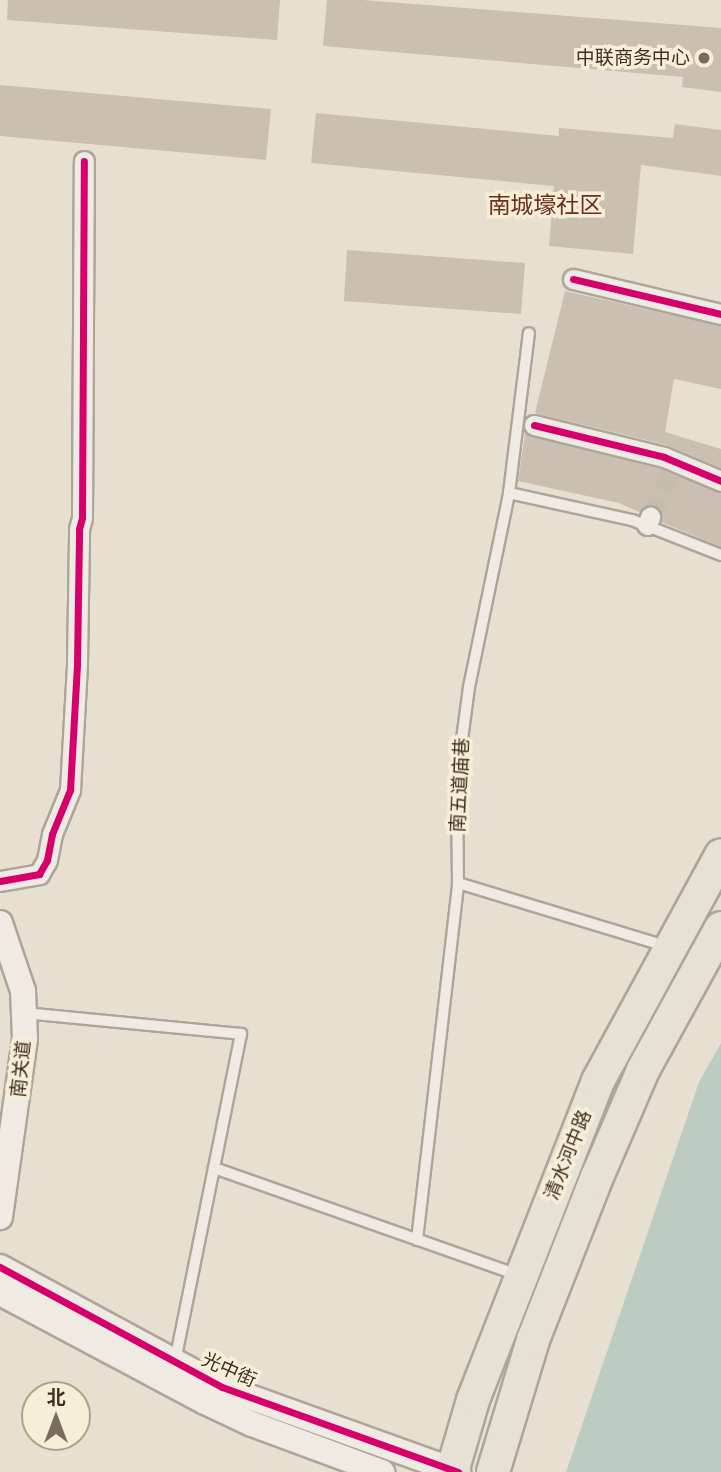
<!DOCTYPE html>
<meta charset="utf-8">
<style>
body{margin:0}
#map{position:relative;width:721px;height:1472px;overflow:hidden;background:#e7e0d1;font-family:Lora,"Noto Sans SC",serif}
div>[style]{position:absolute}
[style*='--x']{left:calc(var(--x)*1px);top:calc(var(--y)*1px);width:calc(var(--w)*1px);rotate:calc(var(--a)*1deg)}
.water>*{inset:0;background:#bcccc2}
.building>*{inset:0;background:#cbbfb2}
.minor-tunnel>*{height:19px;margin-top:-9.5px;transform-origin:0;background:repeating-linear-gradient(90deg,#c5bcae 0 19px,transparent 0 29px)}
.roads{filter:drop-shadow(2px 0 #ada599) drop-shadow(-2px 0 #ada599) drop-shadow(0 2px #ada599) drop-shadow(0 -2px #ada599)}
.service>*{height:10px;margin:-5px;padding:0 5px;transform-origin:5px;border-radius:5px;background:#efebe3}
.minor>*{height:19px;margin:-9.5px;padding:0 9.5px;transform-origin:9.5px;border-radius:9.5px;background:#efebe3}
.tertiary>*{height:24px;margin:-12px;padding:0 12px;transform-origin:12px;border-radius:12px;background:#efebe3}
.primary>*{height:32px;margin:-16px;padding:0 16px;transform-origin:16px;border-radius:16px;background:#e6e1d4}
.cycleway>*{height:7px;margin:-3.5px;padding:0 3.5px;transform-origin:3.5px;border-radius:3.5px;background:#d6006c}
.dots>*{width:19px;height:19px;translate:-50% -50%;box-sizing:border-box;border:4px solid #f7eed8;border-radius:50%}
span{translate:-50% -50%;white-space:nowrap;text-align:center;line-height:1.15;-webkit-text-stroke:7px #f7eed8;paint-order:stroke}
.poi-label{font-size:19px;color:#3d2e20}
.right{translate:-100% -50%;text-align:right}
.street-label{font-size:19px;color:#3d2e20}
.quarter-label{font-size:23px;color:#6b2e1e}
.north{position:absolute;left:21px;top:1381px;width:70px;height:70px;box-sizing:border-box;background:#f7eed8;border:2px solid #ada18e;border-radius:50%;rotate:0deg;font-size:19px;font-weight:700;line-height:28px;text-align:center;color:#3d2e20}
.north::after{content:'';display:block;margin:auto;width:24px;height:32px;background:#786c5e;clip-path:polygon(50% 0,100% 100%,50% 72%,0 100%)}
</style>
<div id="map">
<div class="water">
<i style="clip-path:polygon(721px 1043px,721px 1472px,566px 1472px,699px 1082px)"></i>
</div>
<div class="building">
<i style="clip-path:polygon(8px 0,280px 0,277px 40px,7px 20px)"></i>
<i style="clip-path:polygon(327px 0,363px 0,721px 28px,721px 92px,682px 87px,683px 77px,323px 46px)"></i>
<i style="clip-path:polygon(0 85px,271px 109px,266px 160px,0 136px)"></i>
<i style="clip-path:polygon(316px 113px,559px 136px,559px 128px,673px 138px,675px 124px,721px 130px,721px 176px,641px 165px,633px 254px,549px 246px,554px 186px,311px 163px)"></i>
<i style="clip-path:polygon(347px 250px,525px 263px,521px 314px,344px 301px)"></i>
<i style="clip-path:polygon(565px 291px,721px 326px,721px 389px,674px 379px,665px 432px,721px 449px,721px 468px,667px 445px,535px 413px)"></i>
<i style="clip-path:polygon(525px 434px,660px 469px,721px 493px,721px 547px,661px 522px,660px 510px,654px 505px,647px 505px,639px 512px,619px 503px,518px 481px)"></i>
</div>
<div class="minor-tunnel">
<i style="--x:650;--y:517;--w:51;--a:-64.4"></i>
</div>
<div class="roads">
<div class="service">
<i style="--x:509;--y:493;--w:126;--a:12.4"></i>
<i style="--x:632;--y:520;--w:96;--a:21.5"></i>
<i style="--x:458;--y:883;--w:216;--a:16.9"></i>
<i style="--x:24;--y:1013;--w:218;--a:5.5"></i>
<i style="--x:241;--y:1034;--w:334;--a:101.4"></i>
<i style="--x:214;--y:1168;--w:321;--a:19.4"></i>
<i style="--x:417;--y:1240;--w:359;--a:-83.4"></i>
<i style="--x:458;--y:883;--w:92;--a:-90.6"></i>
<i style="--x:457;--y:791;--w:44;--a:-84.8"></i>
<i style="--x:461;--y:747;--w:61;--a:-82.4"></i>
<i style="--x:469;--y:687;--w:198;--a:-78.3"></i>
<i style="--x:509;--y:493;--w:161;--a:-82.9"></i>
</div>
<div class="minor">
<i style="--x:573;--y:279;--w:152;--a:13.3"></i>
<i style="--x:534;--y:425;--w:134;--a:13.8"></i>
<i style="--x:664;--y:457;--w:62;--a:22.8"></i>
<i style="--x:647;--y:525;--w:9;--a:-69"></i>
<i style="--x:0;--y:881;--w:40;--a:-10"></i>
<i style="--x:39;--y:874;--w:16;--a:-60"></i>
<i style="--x:47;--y:860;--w:26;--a:-79"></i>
<i style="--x:52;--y:834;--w:48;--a:-67.8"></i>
<i style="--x:70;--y:790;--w:127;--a:-86.8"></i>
<i style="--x:77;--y:663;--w:134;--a:-89.1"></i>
<i style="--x:79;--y:529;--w:11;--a:-75"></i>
<i style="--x:82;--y:518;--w:357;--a:-89.7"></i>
</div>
<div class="tertiary">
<i style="--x:0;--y:923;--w:72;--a:71.3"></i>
<i style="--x:23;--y:991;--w:48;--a:87.6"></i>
<i style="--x:25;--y:1039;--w:180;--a:98"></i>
<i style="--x:0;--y:1267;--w:252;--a:28.4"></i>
<i style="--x:222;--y:1387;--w:251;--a:19.8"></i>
<i style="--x:0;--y:1293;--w:232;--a:28"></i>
<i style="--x:205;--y:1402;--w:52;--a:25.1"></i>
<i style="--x:252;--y:1424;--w:139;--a:20.3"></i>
</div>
<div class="primary">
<i style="--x:452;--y:1472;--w:75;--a:-73.7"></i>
<i style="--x:473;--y:1400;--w:343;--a:-68.6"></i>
<i style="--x:598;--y:1081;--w:257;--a:-61.4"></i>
<i style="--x:493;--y:1472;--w:138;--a:-73.1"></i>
<i style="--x:533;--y:1340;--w:175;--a:-68.6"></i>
<i style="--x:597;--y:1177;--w:116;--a:-66.7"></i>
<i style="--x:643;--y:1070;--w:162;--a:-61.2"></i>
</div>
</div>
<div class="cycleway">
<i style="--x:573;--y:279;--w:152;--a:13.3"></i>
<i style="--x:534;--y:425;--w:134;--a:13.8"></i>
<i style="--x:664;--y:457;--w:62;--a:22.8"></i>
<i style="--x:0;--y:881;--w:40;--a:-10"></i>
<i style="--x:39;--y:874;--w:16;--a:-60"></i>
<i style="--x:47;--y:860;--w:26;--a:-79"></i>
<i style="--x:52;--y:834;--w:48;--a:-67.8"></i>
<i style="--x:70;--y:790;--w:127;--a:-86.8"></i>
<i style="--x:77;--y:663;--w:134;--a:-89.1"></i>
<i style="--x:79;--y:529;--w:11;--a:-75"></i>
<i style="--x:82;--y:518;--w:357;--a:-89.7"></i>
<i style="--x:0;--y:1267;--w:252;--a:28.4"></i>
<i style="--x:222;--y:1387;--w:251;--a:19.8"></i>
</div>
<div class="dots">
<i style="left:704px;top:58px;background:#786c5e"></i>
</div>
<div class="poi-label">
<span class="right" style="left:690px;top:58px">中联商务中心</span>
</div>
<div class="street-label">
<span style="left:460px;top:785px;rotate:-87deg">南五道庙巷</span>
<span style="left:21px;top:1069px;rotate:-84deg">南关道</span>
<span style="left:568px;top:1155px;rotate:-68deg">清水河中路</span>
<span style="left:229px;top:1370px;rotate:24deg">光中街</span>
</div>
<div class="quarter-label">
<span style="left:545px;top:205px">南城壕社区</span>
</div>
<div class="north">北</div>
</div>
